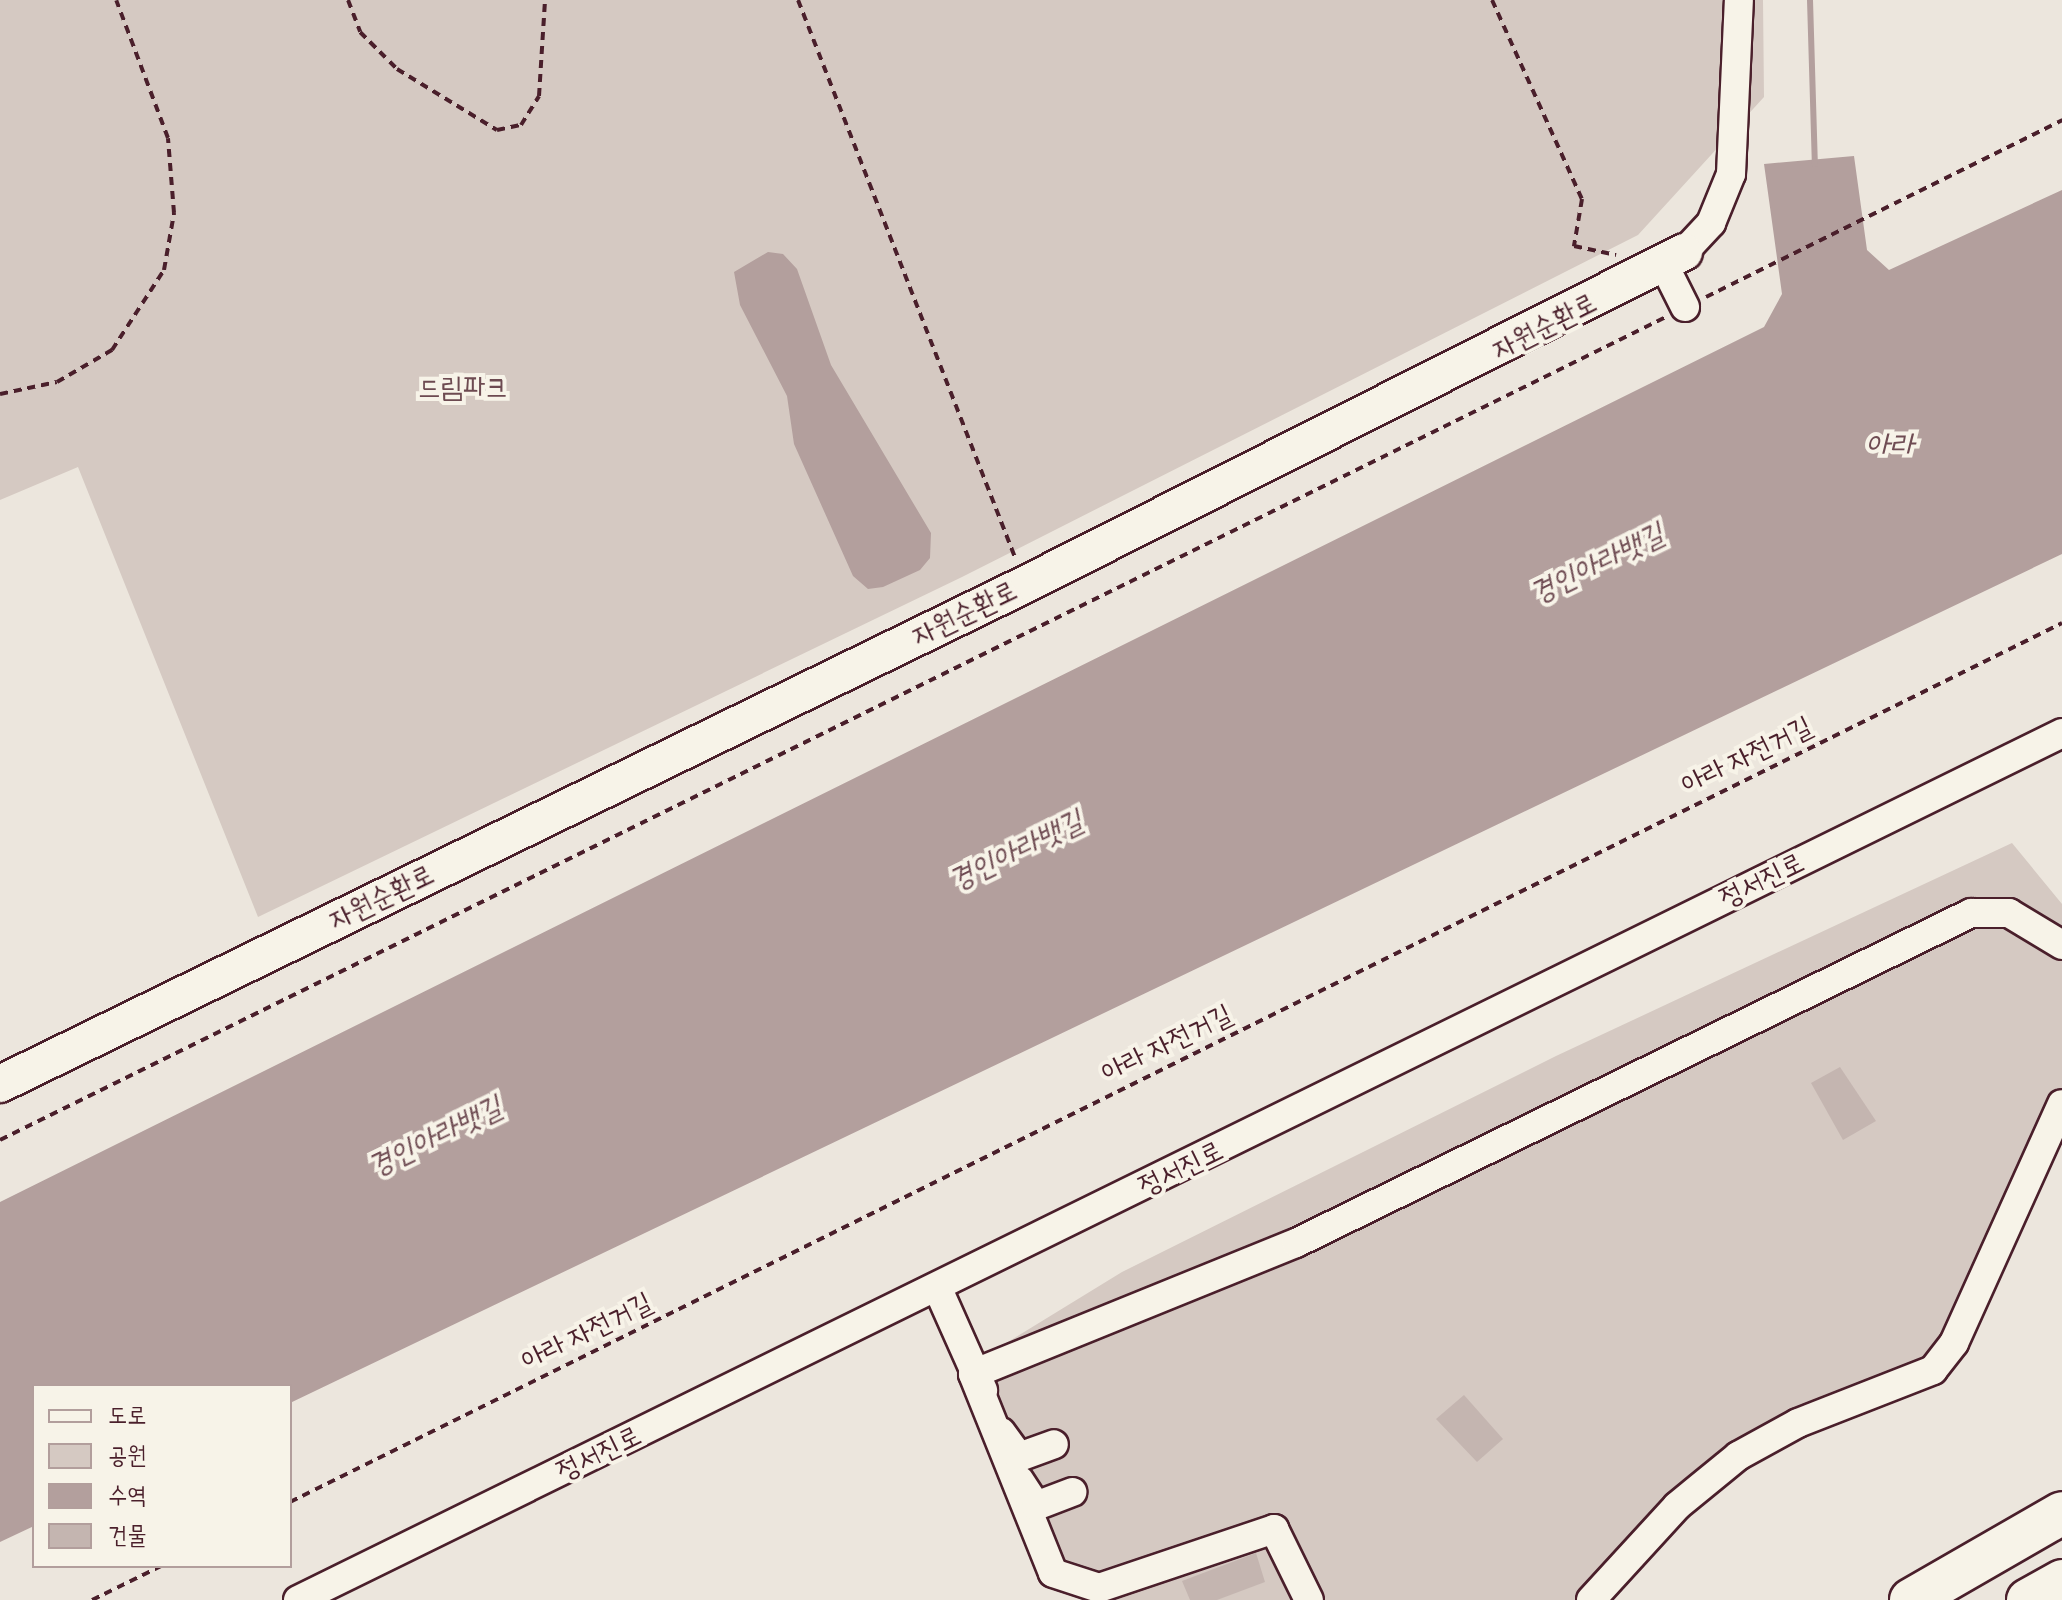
<!DOCTYPE html>
<meta charset="utf-8">
<style>
body{margin:0}
#map{position:relative;width:2062px;height:1600px;overflow:hidden;background:#ece6dd;font-family:Pangolin,"Poor Story",sans-serif}
div>[style]{position:absolute}
[style*='--x']{left:calc(var(--x)*1px);top:calc(var(--y)*1px);width:calc(var(--w)*1px);rotate:calc(var(--a)*1deg)}
.green>*{inset:0;background:#d5c9c2}
.water>*{inset:0;background:#b39f9d}
.stream>*{height:6px;margin:-3px;padding:0 3px;transform-origin:3px;border-radius:3px;background:#b39f9d}
.building>*{inset:0;background:#c4b5b0}
.path>*{height:4px;margin-top:-2px;transform-origin:0;background:repeating-linear-gradient(90deg,#4a1f2b 0 8px,transparent 0 14px)}
.roads{filter:drop-shadow(2px 0 #4a1f2b) drop-shadow(-2px 0 #4a1f2b) drop-shadow(0 2px #4a1f2b) drop-shadow(0 -2px #4a1f2b)}
.minor>*{height:28px;margin:-14px;padding:0 14px;transform-origin:14px;border-radius:14px;background:#f7f3e8}
.major>*{height:36px;margin:-18px;padding:0 18px;transform-origin:18px;border-radius:18px;background:#f7f3e8}
.highway>*{height:42px;margin:-21px;padding:0 21px;transform-origin:21px;border-radius:21px;background:#f7f3e8}
span{translate:-50% -50%;white-space:nowrap;text-align:center;line-height:1.15;-webkit-text-stroke:8px #f7f3e8;paint-order:stroke}
.street-label{font-size:28px;color:#4a1f2b}
.park-label{font-size:28px;color:#6d4a51}
.water-label{font-size:30px;color:#6f4c53;font-style:italic}
.legend{position:absolute;left:32px;top:1384px;width:260px;height:184px;box-sizing:border-box;background:#f7f3e8;border:2px solid #b29e9c;margin:0;padding:10px 14px;list-style:none;font-size:24px;color:#4a1f2b}
.legend li{display:flex;align-items:center;gap:16px;height:40px}
.legend b{width:40px;border:2px solid #b29e9c}
</style>
<div id="map">
<div class="green">
<i style="clip-path:polygon(0 0,1763px 0,1764px 97px,1638px 235px,962px 577px,258px 917px,78px 467px,0 500px)"></i>
<i style="clip-path:polygon(2012px 843px,2062px 904px,2062px 1121px,1937px 1377px,1783px 1437px,1702px 1493px,1599px 1600px,1106px 1600px,1071px 1590px,962px 1370px,1122px 1272px,1556px 1056px)"></i>
</div>
<div class="water">
<i style="clip-path:polygon(1854px 156px,1867px 250px,1889px 270px,2062px 190px,2062px 554px,290px 1403px,290px 1386px,34px 1386px,34px 1526px,0 1542px,0 1202px,1764px 327px,1782px 294px,1764px 164px)"></i>
<i style="clip-path:polygon(768px 252px,783px 254px,797px 269px,831px 365px,931px 533px,930px 558px,920px 570px,883px 587px,868px 589px,853px 576px,794px 444px,787px 396px,740px 305px,734px 272px)"></i>
</div>
<div class="stream">
<i style="--x:1810;--y:0;--w:164;--a:88.3"></i>
</div>
<div class="building">
<i style="clip-path:polygon(1840px 1067px,1876px 1121px,1843px 1140px,1811px 1083px)"></i>
<i style="clip-path:polygon(1464px 1395px,1503px 1439px,1477px 1462px,1436px 1419px)"></i>
<i style="clip-path:polygon(1256px 1553px,1265px 1582px,1217px 1600px,1190px 1600px,1182px 1581px)"></i>
</div>
<div class="path">
<i style="--x:348;--y:0;--w:34;--a:69"></i>
<i style="--x:360;--y:32;--w:52;--a:45"></i>
<i style="--x:397;--y:69;--w:117;--a:31.4"></i>
<i style="--x:497;--y:130;--w:25;--a:-12"></i>
<i style="--x:521;--y:125;--w:34;--a:-58"></i>
<i style="--x:539;--y:96;--w:96;--a:-86.4"></i>
<i style="--x:798;--y:0;--w:601;--a:68.73"></i>
<i style="--x:1492;--y:0;--w:218;--a:65.7"></i>
<i style="--x:1582;--y:199;--w:48;--a:99.7"></i>
<i style="--x:1574;--y:246;--w:43;--a:12.1"></i>
<i style="--x:1706;--y:297;--w:398;--a:-26.4"></i>
<i style="--x:0;--y:394;--w:58;--a:-11.9"></i>
<i style="--x:57;--y:382;--w:64;--a:-30.2"></i>
<i style="--x:112;--y:350;--w:95;--a:-57"></i>
<i style="--x:164;--y:270;--w:58;--a:-80"></i>
<i style="--x:174;--y:213;--w:75;--a:-94.6"></i>
<i style="--x:168;--y:138;--w:147;--a:-110.6"></i>
<i style="--x:0;--y:1140;--w:1858;--a:-26.29"></i>
<i style="--x:290;--y:1502;--w:1978;--a:-26.38"></i>
<i style="--x:92;--y:1600;--w:77;--a:-26.2"></i>
</div>
<div class="roads">
<div class="minor">
<i style="--x:1684;--y:252;--w:40;--a:-47"></i>
<i style="--x:1711;--y:223;--w:53;--a:-67.8"></i>
<i style="--x:1731;--y:174;--w:174;--a:-87.4"></i>
<i style="--x:1664;--y:265;--w:47;--a:63.4"></i>
<i style="--x:938;--y:1289;--w:111;--a:66"></i>
<i style="--x:973;--y:1374;--w:349;--a:-22.1"></i>
<i style="--x:1296;--y:1243;--w:751;--a:-26.05"></i>
<i style="--x:1971;--y:913;--w:38;--a:0"></i>
<i style="--x:2009;--y:913;--w:62;--a:31.1"></i>
<i style="--x:973;--y:1374;--w:214;--a:68.1"></i>
<i style="--x:1053;--y:1573;--w:48;--a:18.1"></i>
<i style="--x:1099;--y:1588;--w:185;--a:-18.6"></i>
<i style="--x:1274;--y:1529;--w:79;--a:63.8"></i>
<i style="--x:1001;--y:1432;--w:31;--a:54"></i>
<i style="--x:1019;--y:1457;--w:37;--a:-20"></i>
<i style="--x:1020;--y:1481;--w:30;--a:57"></i>
<i style="--x:1036;--y:1506;--w:39;--a:-21"></i>
<i style="--x:298;--y:1600;--w:1966;--a:-26.17"></i>
<i style="--x:1591;--y:1600;--w:127;--a:-47.5"></i>
<i style="--x:1677;--y:1506;--w:79;--a:-39.3"></i>
<i style="--x:1738;--y:1456;--w:68;--a:-28.8"></i>
<i style="--x:1798;--y:1423;--w:145;--a:-21.4"></i>
<i style="--x:1933;--y:1370;--w:34;--a:-52"></i>
<i style="--x:1954;--y:1343;--w:262;--a:-65.7"></i>
</div>
<div class="major">
<i style="--x:0;--y:1084;--w:1141;--a:-25.98"></i>
<i style="--x:1026;--y:584;--w:737;--a:-26.77"></i>
</div>
<div class="highway">
<i style="--x:1911;--y:1600;--w:174;--a:-29.9"></i>
<i style="--x:2028;--y:1600;--w:39;--a:-29"></i>
</div>
</div>
<div class="street-label">
<span style="left:1545px;top:327px;rotate:-27deg">자원순환로</span>
<span style="left:965px;top:614px;rotate:-26deg">자원순환로</span>
<span style="left:1747px;top:756px;rotate:-26deg">아라 자전거길</span>
<span style="left:1762px;top:881px;rotate:-26deg">정서진로</span>
<span style="left:382px;top:898px;rotate:-26deg">자원순환로</span>
<span style="left:1167px;top:1044px;rotate:-26deg">아라 자전거길</span>
<span style="left:1181px;top:1169px;rotate:-26deg">정서진로</span>
<span style="left:587px;top:1332px;rotate:-26deg">아라 자전거길</span>
<span style="left:599px;top:1454px;rotate:-26deg">정서진로</span>
</div>
<div class="park-label">
<span style="left:463px;top:388px">드림파크</span>
</div>
<div class="water-label">
<span style="left:1890px;top:445px">아라</span>
<span style="left:1597px;top:564px;rotate:-26deg">경인아라뱃길</span>
<span style="left:1016px;top:851px;rotate:-26deg">경인아라뱃길</span>
<span style="left:435px;top:1137px;rotate:-26deg">경인아라뱃길</span>
</div>
<ul class="legend">
<li><b style="height:10px;background:#f7f3e8"></b>도로</li>
<li><b style="height:22px;background:#d5c9c2"></b>공원</li>
<li><b style="height:22px;background:#b39f9d"></b>수역</li>
<li><b style="height:22px;background:#c4b5b0"></b>건물</li>
</ul>
</div>
